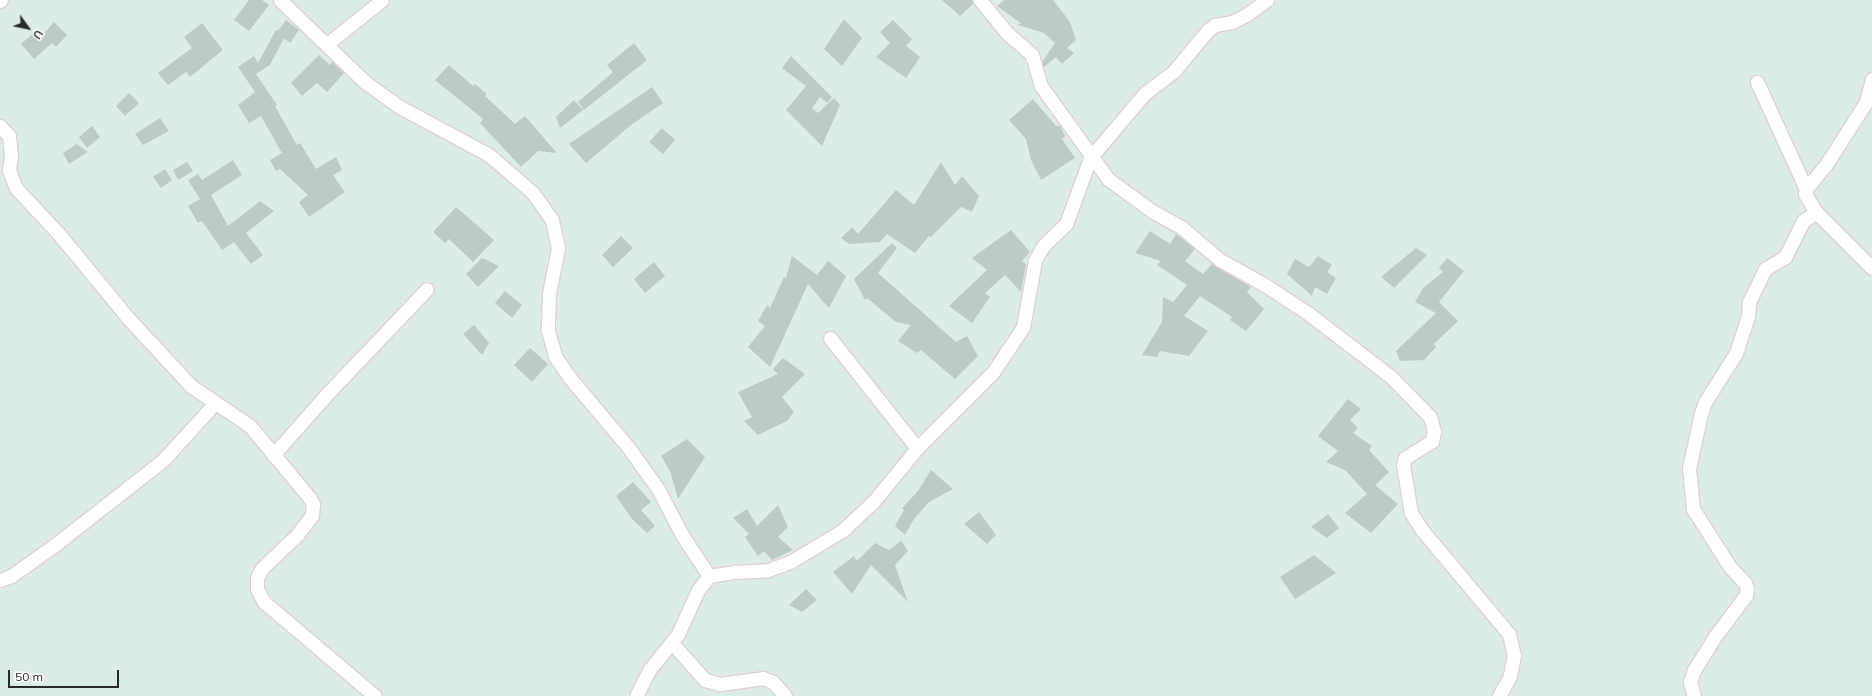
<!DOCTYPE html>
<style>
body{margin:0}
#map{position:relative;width:1872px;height:696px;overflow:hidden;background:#dbede5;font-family:Mulish,sans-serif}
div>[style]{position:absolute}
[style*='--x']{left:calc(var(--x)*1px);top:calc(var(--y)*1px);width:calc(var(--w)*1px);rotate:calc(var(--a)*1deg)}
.building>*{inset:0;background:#bdcbc6}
.roads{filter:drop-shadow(1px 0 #e3d0d3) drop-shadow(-1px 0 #e3d0d3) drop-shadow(0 1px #e3d0d3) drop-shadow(0 -1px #e3d0d3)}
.minor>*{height:13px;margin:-6.5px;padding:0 6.5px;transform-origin:6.5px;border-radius:6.5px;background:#fff}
span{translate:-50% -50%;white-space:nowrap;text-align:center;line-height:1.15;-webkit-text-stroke:3.5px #fff;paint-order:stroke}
.north{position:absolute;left:8px;top:8px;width:40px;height:40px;-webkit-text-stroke:3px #fff;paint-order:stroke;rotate:123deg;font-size:11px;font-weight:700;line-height:16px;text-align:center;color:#2a2a2a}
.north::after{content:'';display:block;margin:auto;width:14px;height:18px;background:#2a2a2a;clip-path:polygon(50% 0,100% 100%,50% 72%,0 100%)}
.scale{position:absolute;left:8px;top:670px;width:111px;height:18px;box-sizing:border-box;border:2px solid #2a2a2a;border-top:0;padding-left:5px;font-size:12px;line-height:14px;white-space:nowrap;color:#2a2a2a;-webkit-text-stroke:3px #fff;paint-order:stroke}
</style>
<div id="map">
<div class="building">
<i style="clip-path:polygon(249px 0,262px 0,269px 5px,249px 31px,234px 20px)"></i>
<i style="clip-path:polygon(942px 0,972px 0,973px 4px,960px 16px)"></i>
<i style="clip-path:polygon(1004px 0,1053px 0,1070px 22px,1076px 40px,1067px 48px,1074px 53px,1062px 64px,1056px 57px,1044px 67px,1042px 62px,1055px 43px,1044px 33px,1018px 25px,1021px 23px,997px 6px)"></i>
<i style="clip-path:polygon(844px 19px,862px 38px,842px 66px,824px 49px)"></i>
<i style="clip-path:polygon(286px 20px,299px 30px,290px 43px,284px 38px,270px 65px,256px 74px,277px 105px,275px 106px,297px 145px,300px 143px,316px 169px,336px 157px,342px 170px,333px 175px,345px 192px,309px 217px,299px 202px,308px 195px,280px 169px,276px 171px,270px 160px,282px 153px,261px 116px,249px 123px,238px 105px,255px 92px,238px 67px,254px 56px,258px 63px,276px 30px,278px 31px)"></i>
<i style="clip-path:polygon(893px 20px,912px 39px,906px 46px,920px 57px,906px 78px,876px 57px,890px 43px,880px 32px)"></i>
<i style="clip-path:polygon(54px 22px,67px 35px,56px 47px,52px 43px,34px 59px,21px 44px,35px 32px,40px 38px)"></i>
<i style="clip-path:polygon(202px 23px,223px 50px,190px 77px,186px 72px,168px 85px,158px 73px,192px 48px,184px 37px)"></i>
<i style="clip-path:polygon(634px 43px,647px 60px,584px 110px,578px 102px,613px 72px,607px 65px)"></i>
<i style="clip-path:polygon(319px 55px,330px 65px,332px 62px,344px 73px,327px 92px,317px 83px,302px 96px,291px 83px)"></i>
<i style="clip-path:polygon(791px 56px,832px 97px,827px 103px,820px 97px,812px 108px,818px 113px,834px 98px,840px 105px,822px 146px,786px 110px,806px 86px,782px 68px)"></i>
<i style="clip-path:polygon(449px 65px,473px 86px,475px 84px,487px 94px,485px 96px,515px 124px,525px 116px,557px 153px,538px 151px,521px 167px,480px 123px,483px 119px,435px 80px)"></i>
<i style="clip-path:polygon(652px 87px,663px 103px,631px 125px,586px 163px,569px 144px)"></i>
<i style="clip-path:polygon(129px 93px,139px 103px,125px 116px,116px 106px)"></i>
<i style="clip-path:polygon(1033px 99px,1056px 126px,1060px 126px,1065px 136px,1062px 139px,1075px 158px,1041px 180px,1031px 160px,1026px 139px,1009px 120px)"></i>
<i style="clip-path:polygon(574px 100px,583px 110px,560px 128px,556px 117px)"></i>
<i style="clip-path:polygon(160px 118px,169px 131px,143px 145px,135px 134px)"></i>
<i style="clip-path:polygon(92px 126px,100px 137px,87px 148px,79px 137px)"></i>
<i style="clip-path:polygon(662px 128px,675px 140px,663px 154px,649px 142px)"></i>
<i style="clip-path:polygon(77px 144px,88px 152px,69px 164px,63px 153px)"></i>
<i style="clip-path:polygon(233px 160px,242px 175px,211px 195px,228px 226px,260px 201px,274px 211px,246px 233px,263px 255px,251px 264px,234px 242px,222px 250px,202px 221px,198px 223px,188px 206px,200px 199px,188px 180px,198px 174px,202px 180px)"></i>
<i style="clip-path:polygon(187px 162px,193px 171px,178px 180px,173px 170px)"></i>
<i style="clip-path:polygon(941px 162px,955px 185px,962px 176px,979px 196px,972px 212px,961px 207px,931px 237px,929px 236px,915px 253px,887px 234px,880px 242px,849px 244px,841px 238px,852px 227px,858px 234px,896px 190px,914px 205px)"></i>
<i style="clip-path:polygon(165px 169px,172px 180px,161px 188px,153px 177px)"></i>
<i style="clip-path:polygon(456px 207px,494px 240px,473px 262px,449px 239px,445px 243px,433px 232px)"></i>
<i style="clip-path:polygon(1011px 230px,1030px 252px,1022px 261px,1026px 264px,1021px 292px,1005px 275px,985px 293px,990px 297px,972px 323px,949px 306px,987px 270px,972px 258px)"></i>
<i style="clip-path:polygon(1150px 231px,1170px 244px,1176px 234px,1195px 249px,1185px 261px,1203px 274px,1212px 264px,1251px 287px,1247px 292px,1264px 309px,1246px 331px,1230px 320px,1232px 317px,1200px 296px,1184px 316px,1208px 331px,1189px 356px,1160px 351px,1157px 357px,1142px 355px,1162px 322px,1163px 297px,1173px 302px,1187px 285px,1157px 265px,1161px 261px,1135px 253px)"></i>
<i style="clip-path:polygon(621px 236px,633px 248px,613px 267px,602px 255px)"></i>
<i style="clip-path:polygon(892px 243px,897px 248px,878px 273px,956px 342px,967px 336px,978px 356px,955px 379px,921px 350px,917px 353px,898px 341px,911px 325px,896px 322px,867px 298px,865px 300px,854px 279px)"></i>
<i style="clip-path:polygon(1416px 248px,1427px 255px,1394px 288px,1381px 277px)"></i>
<i style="clip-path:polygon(792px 256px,817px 275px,828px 261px,846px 276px,829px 308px,808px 284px,770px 367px,748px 347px,765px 326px,758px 321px,767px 305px,770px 308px,784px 277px,786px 278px)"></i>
<i style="clip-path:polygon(1318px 256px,1332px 265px,1327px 272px,1336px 278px,1327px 294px,1315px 287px,1312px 296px,1287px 274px,1295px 259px,1309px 267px)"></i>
<i style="clip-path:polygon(482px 258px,499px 266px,478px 287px,466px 274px)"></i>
<i style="clip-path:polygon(1447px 258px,1464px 271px,1439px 302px,1458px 321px,1434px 344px,1436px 347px,1424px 360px,1400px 361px,1396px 351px,1436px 313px,1415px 302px,1423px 288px,1443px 272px,1439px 268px)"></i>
<i style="clip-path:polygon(654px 262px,665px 276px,645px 293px,634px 279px)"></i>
<i style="clip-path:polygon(505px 291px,522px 305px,512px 318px,495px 303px)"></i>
<i style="clip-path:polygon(474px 325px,489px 343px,482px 355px,463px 334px)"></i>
<i style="clip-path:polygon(530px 348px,548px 364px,532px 382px,514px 365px)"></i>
<i style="clip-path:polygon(783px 358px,805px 374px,782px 397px,794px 412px,787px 421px,758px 435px,744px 421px,752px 417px,738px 392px,778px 374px,773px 369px)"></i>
<i style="clip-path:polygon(1348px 399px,1361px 409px,1350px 420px,1358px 428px,1353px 433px,1372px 446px,1369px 450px,1389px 472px,1375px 485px,1398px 504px,1371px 533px,1345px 513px,1367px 494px,1345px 470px,1326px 462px,1338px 451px,1318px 436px)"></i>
<i style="clip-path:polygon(687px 439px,705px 457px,678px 499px,670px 471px,661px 456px)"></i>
<i style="clip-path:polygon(931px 470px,953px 489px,929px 502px,914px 519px,905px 535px,895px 526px,904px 510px,902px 508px,918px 491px)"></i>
<i style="clip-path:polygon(633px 482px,651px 502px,641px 510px,655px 526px,647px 533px,632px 519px,616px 496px)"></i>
<i style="clip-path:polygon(778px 505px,788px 527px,778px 537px,793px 550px,772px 560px,764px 551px,758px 556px,745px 537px,749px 534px,733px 518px,747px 509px,757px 526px)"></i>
<i style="clip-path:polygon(979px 512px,996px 535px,987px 544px,964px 524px)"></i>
<i style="clip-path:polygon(1328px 514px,1339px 528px,1327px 538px,1311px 527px)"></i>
<i style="clip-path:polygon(901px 541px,908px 551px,895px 565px,908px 602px,871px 565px,852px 594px,833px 572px,854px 556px,857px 561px,875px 543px,889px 550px)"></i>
<i style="clip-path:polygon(1314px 555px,1336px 573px,1295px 599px,1280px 577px)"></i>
<i style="clip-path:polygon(806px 589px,817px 600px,802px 612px,789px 605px)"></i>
</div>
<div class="roads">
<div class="minor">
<i style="--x:280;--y:0;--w:118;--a:44"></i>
<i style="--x:365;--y:82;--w:41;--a:36"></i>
<i style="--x:398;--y:106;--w:103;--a:28.3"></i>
<i style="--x:489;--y:155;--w:58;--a:40.8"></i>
<i style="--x:533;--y:193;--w:33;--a:55"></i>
<i style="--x:552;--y:220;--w:29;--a:78"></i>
<i style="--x:558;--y:248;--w:47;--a:101.1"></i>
<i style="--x:549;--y:294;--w:37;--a:92"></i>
<i style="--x:548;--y:331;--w:26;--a:74"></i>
<i style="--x:555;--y:356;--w:27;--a:56"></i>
<i style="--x:570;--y:378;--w:90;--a:50"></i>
<i style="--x:628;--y:447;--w:52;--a:54.5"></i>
<i style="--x:658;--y:489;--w:52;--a:62.4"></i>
<i style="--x:682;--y:535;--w:49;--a:56.6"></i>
<i style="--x:980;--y:0;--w:43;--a:50.7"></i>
<i style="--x:1007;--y:33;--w:33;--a:41"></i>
<i style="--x:1032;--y:55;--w:32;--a:74"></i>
<i style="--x:1041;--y:86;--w:115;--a:54.2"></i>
<i style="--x:1108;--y:179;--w:54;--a:36"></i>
<i style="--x:1152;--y:211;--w:33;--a:29"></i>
<i style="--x:1181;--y:227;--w:51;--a:40.2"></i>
<i style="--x:1220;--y:260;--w:51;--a:29.1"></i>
<i style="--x:1265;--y:285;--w:53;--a:33.4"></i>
<i style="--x:1309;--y:314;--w:103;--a:37.5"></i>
<i style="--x:1391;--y:377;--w:56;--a:45.7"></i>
<i style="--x:1430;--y:417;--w:15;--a:74"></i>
<i style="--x:1434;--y:431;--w:10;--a:101"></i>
<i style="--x:1432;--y:441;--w:32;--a:148"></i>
<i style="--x:1405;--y:458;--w:7;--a:106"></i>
<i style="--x:1403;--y:465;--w:49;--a:80.5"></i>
<i style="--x:1411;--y:513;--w:20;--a:57"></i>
<i style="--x:1422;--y:530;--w:136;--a:50.1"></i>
<i style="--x:1509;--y:634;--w:22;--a:77"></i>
<i style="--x:1514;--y:655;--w:21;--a:101"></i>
<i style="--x:1510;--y:676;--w:23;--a:119"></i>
<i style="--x:0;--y:1;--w:1;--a:-45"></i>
<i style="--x:327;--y:44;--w:70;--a:-38.7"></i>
<i style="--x:1872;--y:79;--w:24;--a:105"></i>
<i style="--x:1866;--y:102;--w:72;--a:122.6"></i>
<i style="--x:1827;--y:163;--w:33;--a:129"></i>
<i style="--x:1806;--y:189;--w:5;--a:101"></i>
<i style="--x:1805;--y:194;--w:21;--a:59"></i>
<i style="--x:1816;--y:212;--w:79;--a:45"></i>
<i style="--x:1757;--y:82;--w:118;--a:65.4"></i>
<i style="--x:0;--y:126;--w:13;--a:48"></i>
<i style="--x:9;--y:136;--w:19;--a:84"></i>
<i style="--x:11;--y:155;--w:15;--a:98"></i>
<i style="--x:9;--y:170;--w:19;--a:69"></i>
<i style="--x:16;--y:188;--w:62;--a:47"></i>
<i style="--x:58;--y:233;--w:110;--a:50.5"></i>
<i style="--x:128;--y:318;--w:93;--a:47.2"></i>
<i style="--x:191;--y:386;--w:71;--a:34.1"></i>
<i style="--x:250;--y:426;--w:92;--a:50.3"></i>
<i style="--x:309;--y:497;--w:8;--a:60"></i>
<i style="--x:313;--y:504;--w:11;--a:95"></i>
<i style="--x:312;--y:515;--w:25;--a:127"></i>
<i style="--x:297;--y:535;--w:48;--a:136.7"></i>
<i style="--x:262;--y:568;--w:11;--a:117"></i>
<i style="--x:257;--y:578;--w:11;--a:90"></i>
<i style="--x:257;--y:589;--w:15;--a:62"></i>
<i style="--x:264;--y:602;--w:145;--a:40.3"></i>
<i style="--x:830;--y:338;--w:140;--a:51.7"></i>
<i style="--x:273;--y:455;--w:80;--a:-48.5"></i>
<i style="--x:326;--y:395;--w:146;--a:-46.4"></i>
<i style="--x:0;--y:580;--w:12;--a:-20"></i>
<i style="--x:11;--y:576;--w:55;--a:-35.4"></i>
<i style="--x:56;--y:544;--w:136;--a:-38.1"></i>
<i style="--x:163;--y:460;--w:77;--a:-47.6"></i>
<i style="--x:672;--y:643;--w:50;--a:48.3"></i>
<i style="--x:705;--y:680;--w:16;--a:15"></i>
<i style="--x:720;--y:684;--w:43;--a:-7.9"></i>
<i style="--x:763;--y:678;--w:11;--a:22"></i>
<i style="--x:773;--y:682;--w:18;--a:49"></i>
<i style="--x:636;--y:696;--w:30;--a:-63"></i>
<i style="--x:650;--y:669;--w:45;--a:-51.3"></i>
<i style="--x:678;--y:634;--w:48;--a:-65.6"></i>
<i style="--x:698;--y:590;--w:18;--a:-52"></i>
<i style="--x:709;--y:576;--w:25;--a:-9"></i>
<i style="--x:734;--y:572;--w:34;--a:-3"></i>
<i style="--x:768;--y:570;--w:23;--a:-20"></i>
<i style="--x:790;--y:562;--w:62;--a:-31.1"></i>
<i style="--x:843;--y:530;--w:42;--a:-43.1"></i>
<i style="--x:874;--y:501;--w:68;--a:-50.9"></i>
<i style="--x:917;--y:448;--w:107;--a:-45"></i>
<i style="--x:993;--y:372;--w:54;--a:-56.3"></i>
<i style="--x:1023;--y:327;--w:68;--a:-79.8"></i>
<i style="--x:1035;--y:260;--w:16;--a:-60"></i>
<i style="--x:1043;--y:246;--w:32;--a:-44"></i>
<i style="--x:1066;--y:224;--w:70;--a:-70"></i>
<i style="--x:1090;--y:158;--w:85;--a:-49.8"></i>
<i style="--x:1145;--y:93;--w:36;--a:-37"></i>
<i style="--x:1174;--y:71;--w:53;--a:-50.3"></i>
<i style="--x:1208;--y:30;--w:9;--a:-36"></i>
<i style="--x:1215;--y:25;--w:17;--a:-10"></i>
<i style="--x:1232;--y:22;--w:16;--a:-27"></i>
<i style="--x:1246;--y:15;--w:26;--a:-36"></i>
<i style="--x:1694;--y:696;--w:15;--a:-106"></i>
<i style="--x:1690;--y:682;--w:13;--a:-72"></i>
<i style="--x:1694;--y:670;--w:36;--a:-58"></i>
<i style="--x:1713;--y:639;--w:55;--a:-53.1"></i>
<i style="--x:1746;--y:595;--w:6;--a:-81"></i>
<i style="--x:1747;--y:589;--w:6;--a:-108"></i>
<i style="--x:1745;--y:583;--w:22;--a:-133"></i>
<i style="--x:1730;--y:567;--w:69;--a:-122.5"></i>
<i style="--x:1693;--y:509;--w:41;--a:-95.6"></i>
<i style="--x:1689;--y:468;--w:56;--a:-77.7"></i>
<i style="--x:1701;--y:413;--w:12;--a:-70"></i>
<i style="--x:1705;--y:402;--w:58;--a:-57.7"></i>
<i style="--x:1736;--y:353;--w:38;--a:-72"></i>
<i style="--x:1748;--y:317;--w:15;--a:-86"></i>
<i style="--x:1749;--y:302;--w:37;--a:-64"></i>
<i style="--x:1765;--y:269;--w:23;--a:-31"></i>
<i style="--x:1785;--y:257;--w:40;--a:-63.4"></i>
<i style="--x:1803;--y:221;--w:16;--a:-35"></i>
</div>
</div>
<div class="north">U</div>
<div class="scale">50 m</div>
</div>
